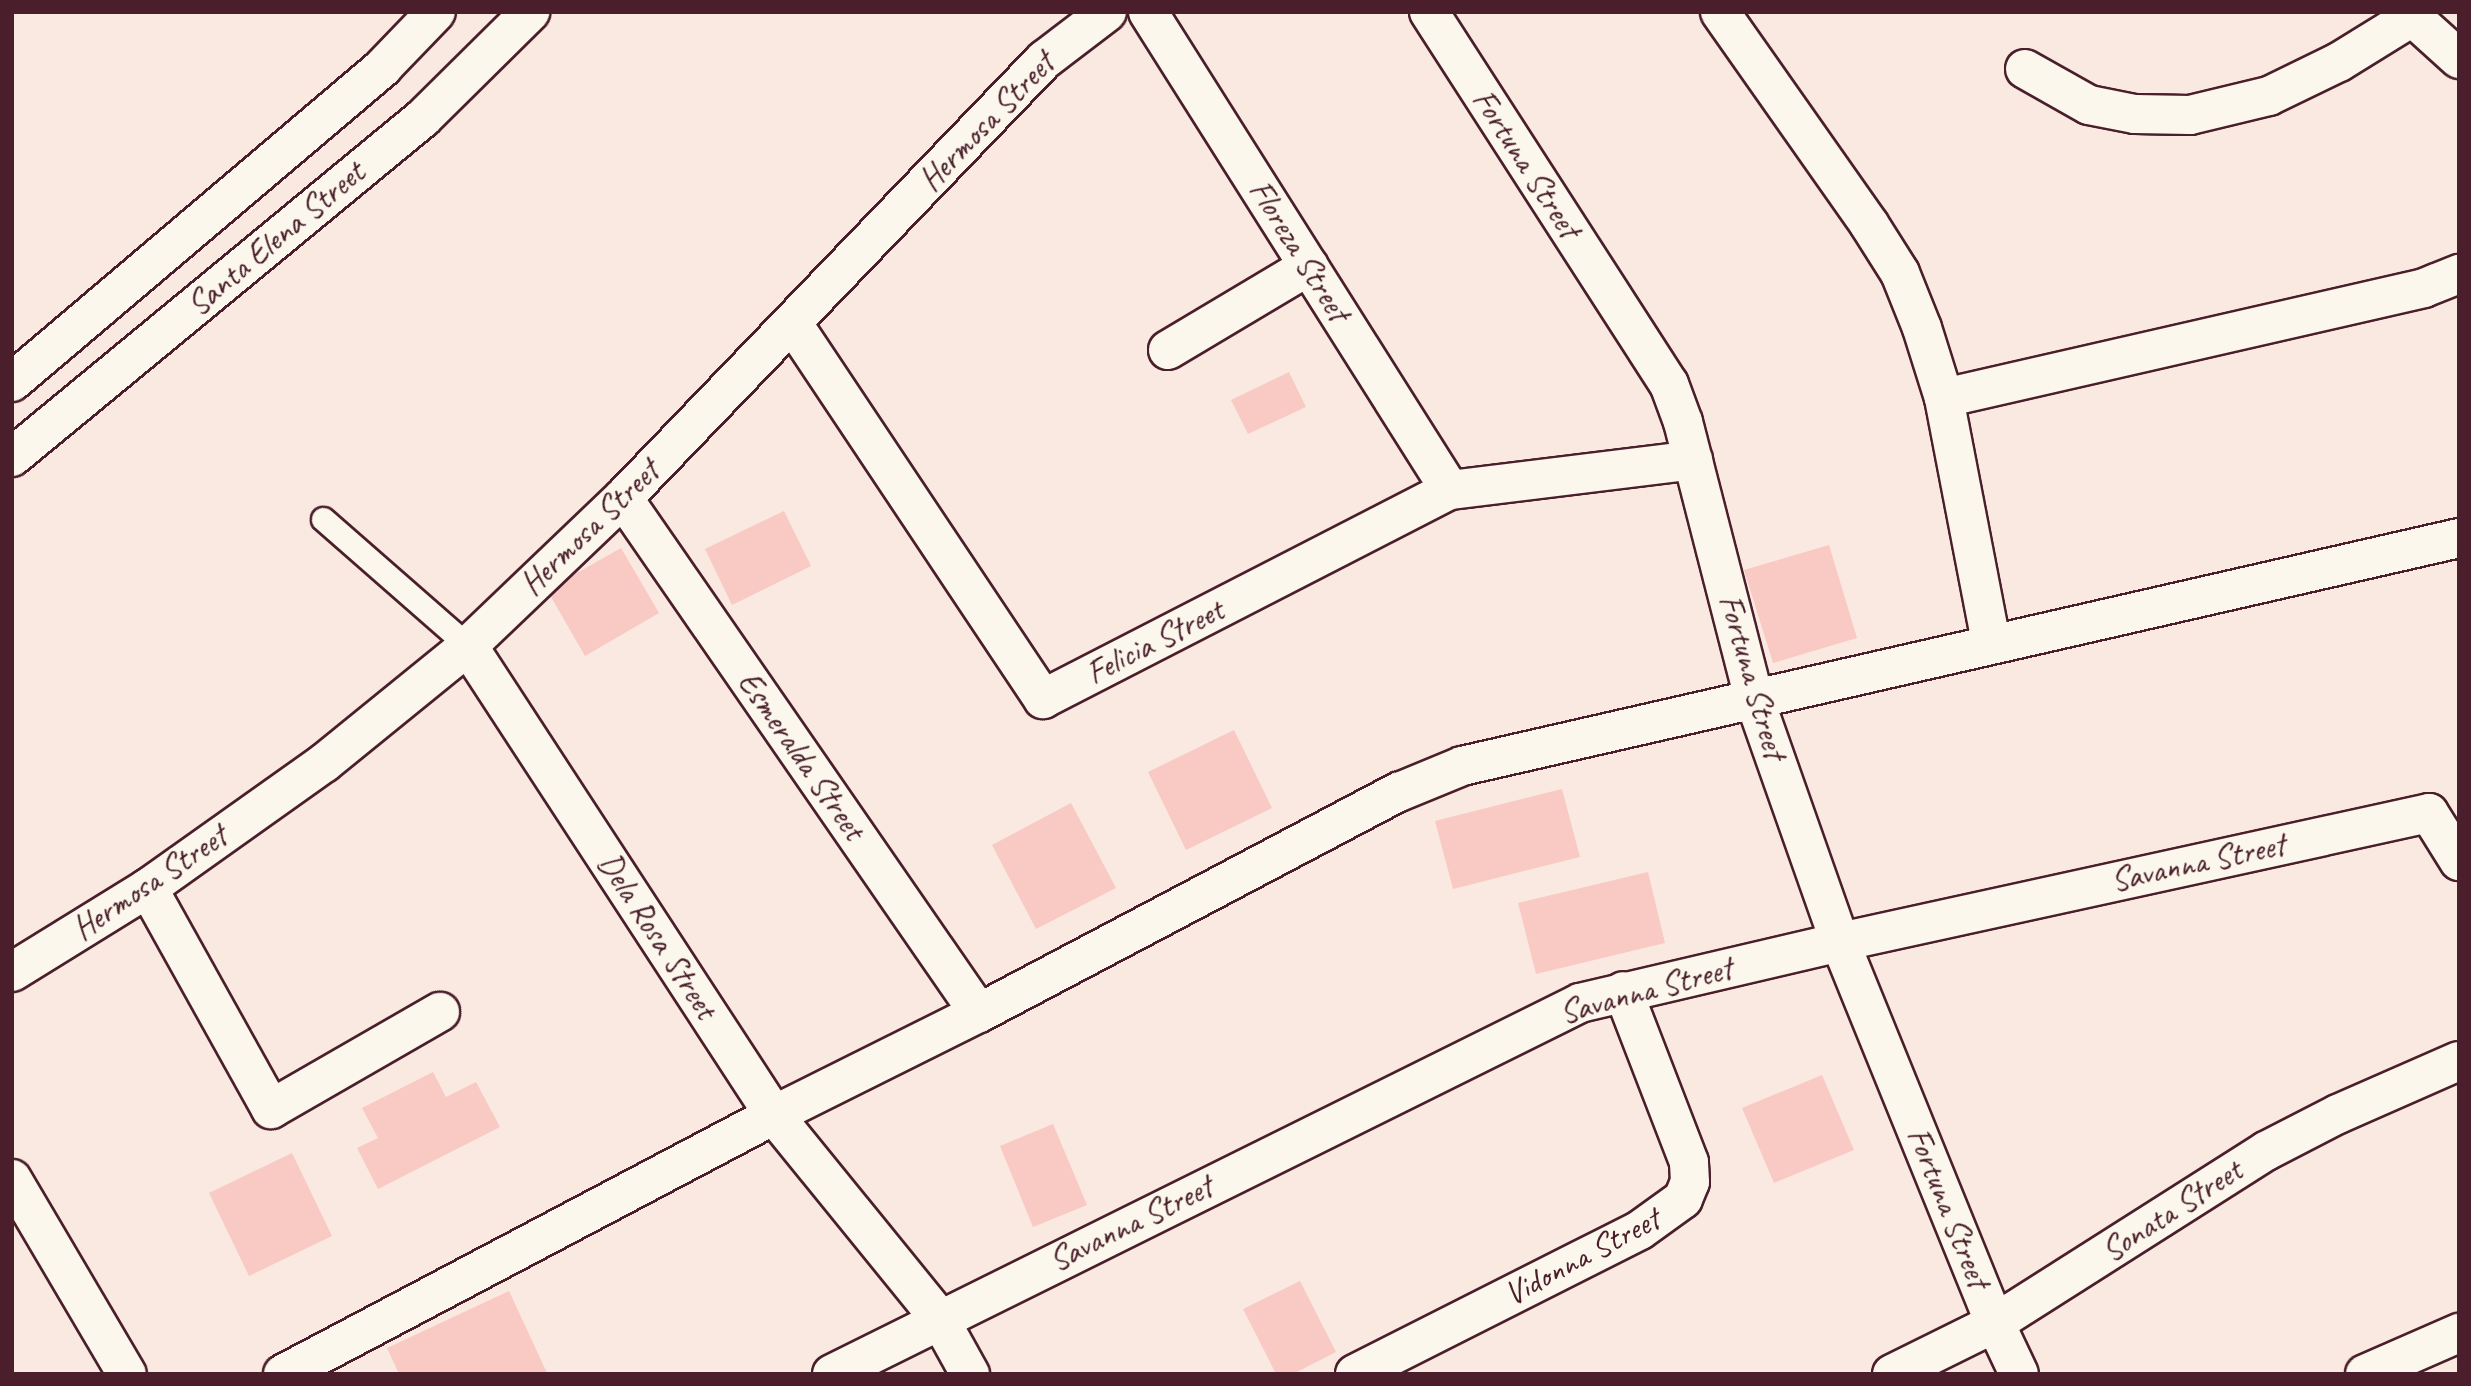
<!DOCTYPE html>
<style>
body{margin:0}
#map{position:relative;width:2471px;height:1386px;overflow:hidden;background:#fae9e0;font-family:Caveat,sans-serif}
div>[style]{position:absolute}
[style*='--x']{left:calc(var(--x)*1px);top:calc(var(--y)*1px);width:calc(var(--w)*1px);rotate:calc(var(--a)*1deg)}
.building>*{inset:0;background:#f9c9c4}
.roads{filter:drop-shadow(2px 0 #4a1f2b) drop-shadow(-2px 0 #4a1f2b) drop-shadow(0 2px #4a1f2b) drop-shadow(0 -2px #4a1f2b)}
.service>*{height:23px;margin:-11.5px;padding:0 11.5px;transform-origin:11.5px;border-radius:11.5px;background:#fbf7ec}
.minor>*{height:38px;margin:-19px;padding:0 19px;transform-origin:19px;border-radius:19px;background:#fbf7ec}
.tertiary>*{height:38px;margin:-19px;padding:0 19px;transform-origin:19px;border-radius:19px;background:#fbf7ec}
span{translate:-50% -50%;white-space:nowrap;text-align:center;line-height:1.15;-webkit-text-stroke:5px #fbf7ec;paint-order:stroke}
.street-label{font-size:33px;color:#4a1f2b}
.frame{position:absolute;inset:0;border:14px solid #4a1f2b;pointer-events:none}
</style>
<div id="map">
<div class="building">
<i style="clip-path:polygon(1289px 372px,1306px 407px,1248px 434px,1231px 400px)"></i>
<i style="clip-path:polygon(784px 511px,811px 566px,732px 605px,705px 549px)"></i>
<i style="clip-path:polygon(1829px 545px,1857px 638px,1773px 663px,1744px 570px)"></i>
<i style="clip-path:polygon(621px 548px,659px 613px,585px 656px,547px 590px)"></i>
<i style="clip-path:polygon(1234px 730px,1272px 808px,1186px 850px,1148px 772px)"></i>
<i style="clip-path:polygon(1562px 789px,1580px 857px,1453px 889px,1435px 821px)"></i>
<i style="clip-path:polygon(1071px 803px,1116px 888px,1036px 929px,992px 845px)"></i>
<i style="clip-path:polygon(1648px 872px,1665px 943px,1536px 974px,1518px 903px)"></i>
<i style="clip-path:polygon(433px 1072px,446px 1097px,476px 1082px,500px 1127px,378px 1189px,357px 1148px,378px 1138px,362px 1108px)"></i>
<i style="clip-path:polygon(1822px 1075px,1854px 1150px,1774px 1183px,1742px 1108px)"></i>
<i style="clip-path:polygon(1053px 1124px,1087px 1205px,1033px 1227px,1000px 1146px)"></i>
<i style="clip-path:polygon(292px 1153px,332px 1236px,249px 1276px,209px 1193px)"></i>
<i style="clip-path:polygon(1300px 1281px,1336px 1352px,1293px 1374px,1276px 1374px,1243px 1309px)"></i>
<i style="clip-path:polygon(509px 1291px,547px 1373px,399px 1374px,387px 1348px)"></i>
</div>
<div class="roads">
<div class="service">
<i style="--x:323;--y:519;--w:193;--a:41.2"></i>
</div>
<div class="minor">
<i style="--x:1148;--y:12;--w:565;--a:57.72"></i>
<i style="--x:1429;--y:12;--w:443;--a:57.2"></i>
<i style="--x:1669;--y:384;--w:40;--a:69.8"></i>
<i style="--x:1683;--y:422;--w:285;--a:75.6"></i>
<i style="--x:1754;--y:698;--w:259;--a:70.6"></i>
<i style="--x:1840;--y:942;--w:411;--a:67.9"></i>
<i style="--x:1995;--y:1323;--w:56;--a:64.8"></i>
<i style="--x:1720;--y:12;--w:259;--a:54.9"></i>
<i style="--x:1869;--y:224;--w:58;--a:57.7"></i>
<i style="--x:1900;--y:273;--w:59;--a:68.2"></i>
<i style="--x:1922;--y:328;--w:73;--a:72.6"></i>
<i style="--x:1944;--y:398;--w:249;--a:79.1"></i>
<i style="--x:2407;--y:12;--w:70;--a:42.1"></i>
<i style="--x:2025;--y:69;--w:73;--a:29.4"></i>
<i style="--x:2089;--y:105;--w:47;--a:11.1"></i>
<i style="--x:2135;--y:114;--w:55;--a:1"></i>
<i style="--x:2190;--y:115;--w:81;--a:-13.5"></i>
<i style="--x:2269;--y:96;--w:78;--a:-25.9"></i>
<i style="--x:2339;--y:62;--w:86;--a:-31.7"></i>
<i style="--x:793;--y:324;--w:451;--a:56.3"></i>
<i style="--x:1043;--y:699;--w:458;--a:-27.2"></i>
<i style="--x:1450;--y:490;--w:245;--a:-7"></i>
<i style="--x:1168;--y:350;--w:164;--a:-30.8"></i>
<i style="--x:1944;--y:398;--w:492;--a:-12.9"></i>
<i style="--x:2424;--y:288;--w:38;--a:-22"></i>
<i style="--x:623;--y:498;--w:626;--a:55.35"></i>
<i style="--x:468;--y:646;--w:560;--a:56.88"></i>
<i style="--x:774;--y:1115;--w:262;--a:50.9"></i>
<i style="--x:939;--y:1318;--w:64;--a:61"></i>
<i style="--x:148;--y:888;--w:253;--a:60.9"></i>
<i style="--x:271;--y:1109;--w:195;--a:-29.9"></i>
<i style="--x:12;--y:972;--w:160;--a:-31.7"></i>
<i style="--x:148;--y:888;--w:216;--a:-35.4"></i>
<i style="--x:324;--y:763;--w:186;--a:-39.1"></i>
<i style="--x:468;--y:646;--w:214;--a:-43.7"></i>
<i style="--x:623;--y:498;--w:608;--a:-46.13"></i>
<i style="--x:1044;--y:60;--w:79;--a:-37.3"></i>
<i style="--x:12;--y:1179;--w:226;--a:59.5"></i>
<i style="--x:283;--y:1374;--w:555;--a:-27.81"></i>
<i style="--x:774;--y:1115;--w:229;--a:-26.5"></i>
<i style="--x:979;--y:1013;--w:475;--a:-27.8"></i>
<i style="--x:1399;--y:792;--w:68;--a:-22.4"></i>
<i style="--x:1462;--y:766;--w:1023;--a:-12.88"></i>
<i style="--x:832;--y:1374;--w:835;--a:-26.38"></i>
<i style="--x:1580;--y:1003;--w:267;--a:-13.2"></i>
<i style="--x:1840;--y:942;--w:603;--a:-12.35"></i>
<i style="--x:2429;--y:813;--w:57;--a:58"></i>
<i style="--x:1355;--y:1374;--w:319;--a:-26.8"></i>
<i style="--x:1640;--y:1230;--w:53;--a:-35.8"></i>
<i style="--x:1683;--y:1199;--w:18;--a:-68"></i>
<i style="--x:1690;--y:1182;--w:20;--a:-93"></i>
<i style="--x:1689;--y:1162;--w:183;--a:-111.1"></i>
<i style="--x:1892;--y:1374;--w:115;--a:-26.3"></i>
<i style="--x:1995;--y:1323;--w:321;--a:-32.4"></i>
<i style="--x:2266;--y:1151;--w:81;--a:-27.2"></i>
<i style="--x:2338;--y:1114;--w:132;--a:-23.7"></i>
<i style="--x:2365;--y:1374;--w:103;--a:-23.6"></i>
</div>
<div class="tertiary">
<i style="--x:12;--y:382;--w:487;--a:-40.3"></i>
<i style="--x:383;--y:67;--w:76;--a:-46.1"></i>
<i style="--x:12;--y:457;--w:533;--a:-39.52"></i>
<i style="--x:423;--y:118;--w:151;--a:-44.7"></i>
</div>
</div>
<div class="street-label">
<span style="left:987px;top:122px;rotate:-46deg">Hermosa Street</span>
<span style="left:1526px;top:164px;rotate:57deg">Fortuna Street</span>
<span style="left:276px;top:239px;rotate:-40deg">Santa Elena Street</span>
<span style="left:1299px;top:251px;rotate:58deg">Floreza Street</span>
<span style="left:590px;top:528px;rotate:-44deg">Hermosa Street</span>
<span style="left:1155px;top:642px;rotate:-27deg">Felicia Street</span>
<span style="left:1752px;top:677px;rotate:74deg">Fortuna Street</span>
<span style="left:801px;top:756px;rotate:55deg">Esmeralda Street</span>
<span style="left:2198px;top:863px;rotate:-12deg">Savanna Street</span>
<span style="left:150px;top:883px;rotate:-34deg">Hermosa Street</span>
<span style="left:657px;top:936px;rotate:57deg">Dela Rosa Street</span>
<span style="left:1646px;top:991px;rotate:-15deg">Savanna Street</span>
<span style="left:1948px;top:1208px;rotate:68deg">Fortuna Street</span>
<span style="left:2172px;top:1211px;rotate:-33deg">Sonata Street</span>
<span style="left:1131px;top:1224px;rotate:-26deg">Savanna Street</span>
<span style="left:1582px;top:1257px;rotate:-28deg">Vidonna Street</span>
</div>
<div class="frame"></div>
</div>
